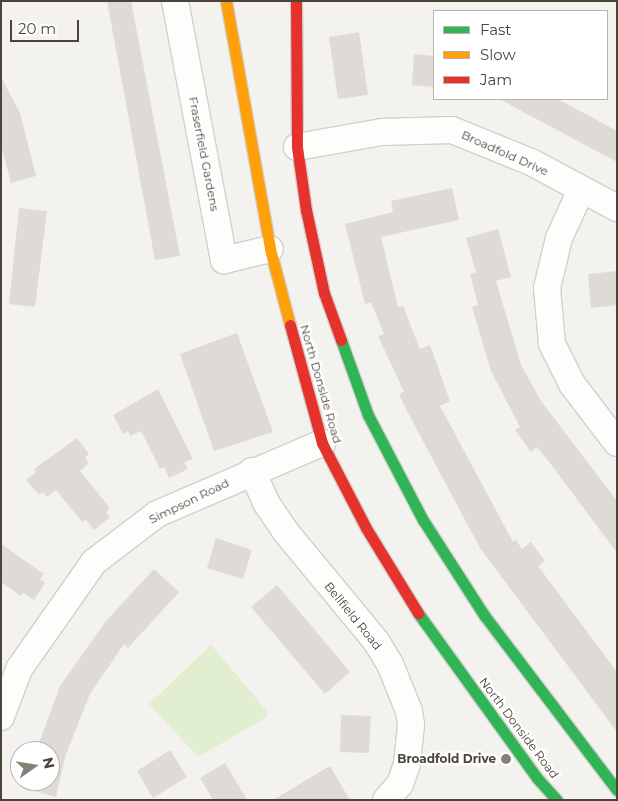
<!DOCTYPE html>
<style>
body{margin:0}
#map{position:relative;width:618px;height:801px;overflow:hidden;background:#f4f2ee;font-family:Montserrat,sans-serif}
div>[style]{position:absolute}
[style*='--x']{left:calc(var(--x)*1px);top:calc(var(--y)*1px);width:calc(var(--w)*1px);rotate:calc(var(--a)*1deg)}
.green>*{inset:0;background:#e1eecf}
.building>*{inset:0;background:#dedbd6}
.roads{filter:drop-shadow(1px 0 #d2d0cb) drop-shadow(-1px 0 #d2d0cb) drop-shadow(0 1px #d2d0cb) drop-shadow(0 -1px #d2d0cb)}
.street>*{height:26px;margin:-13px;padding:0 13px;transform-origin:13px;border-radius:13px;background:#fdfdfc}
.fast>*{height:11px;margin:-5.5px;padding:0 5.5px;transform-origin:5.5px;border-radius:5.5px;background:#30b455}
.slow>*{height:11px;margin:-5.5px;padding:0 5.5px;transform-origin:5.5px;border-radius:5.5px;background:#ff9f0a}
.jam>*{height:11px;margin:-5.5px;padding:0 5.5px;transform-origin:5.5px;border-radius:5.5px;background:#e5322d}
.dots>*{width:14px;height:14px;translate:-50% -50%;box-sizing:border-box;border:2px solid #fff;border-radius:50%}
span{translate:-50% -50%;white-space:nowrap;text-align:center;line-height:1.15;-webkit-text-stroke:4.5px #fff;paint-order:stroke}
.street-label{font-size:12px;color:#4b4439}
.poi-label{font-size:12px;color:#4b4439;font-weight:700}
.right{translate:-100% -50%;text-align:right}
.frame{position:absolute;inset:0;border:2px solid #4b4439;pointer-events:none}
.legend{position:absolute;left:433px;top:10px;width:175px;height:90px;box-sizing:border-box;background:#fff;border:1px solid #b7b4b0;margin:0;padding:6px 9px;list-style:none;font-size:15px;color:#4b4439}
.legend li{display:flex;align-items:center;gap:10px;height:25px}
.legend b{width:25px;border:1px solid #b7b4b0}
.north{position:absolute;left:10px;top:741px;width:50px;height:50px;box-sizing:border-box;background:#fff;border:1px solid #b7b4b0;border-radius:50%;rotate:77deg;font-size:14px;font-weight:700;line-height:20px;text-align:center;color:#4b4439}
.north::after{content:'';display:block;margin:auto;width:18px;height:22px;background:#868178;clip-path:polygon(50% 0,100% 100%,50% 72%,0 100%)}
.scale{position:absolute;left:10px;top:20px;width:69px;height:22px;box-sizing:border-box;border:2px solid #4b4439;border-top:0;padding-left:6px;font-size:15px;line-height:18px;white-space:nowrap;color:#4b4439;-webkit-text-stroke:4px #fff;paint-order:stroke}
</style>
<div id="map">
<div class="green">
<i style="clip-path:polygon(211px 645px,267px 711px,267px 717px,198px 757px,149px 704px)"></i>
</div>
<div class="building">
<i style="clip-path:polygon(107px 1px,131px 1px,180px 256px,155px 260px)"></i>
<i style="clip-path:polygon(359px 32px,368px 95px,338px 99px,329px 37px)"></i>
<i style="clip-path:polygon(414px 54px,434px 56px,434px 87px,412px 85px)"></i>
<i style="clip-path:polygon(1px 77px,20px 113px,36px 176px,11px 183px,1px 145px)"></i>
<i style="clip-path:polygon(499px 99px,558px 99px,617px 131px,617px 162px)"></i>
<i style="clip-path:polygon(452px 188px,459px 220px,381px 237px,398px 307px,403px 306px,420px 349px,430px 345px,450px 401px,440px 406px,513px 542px,516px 540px,522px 549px,531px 542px,545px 561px,538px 566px,617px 672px,617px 732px,480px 548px,407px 411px,399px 394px,404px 392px,378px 336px,384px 334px,371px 302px,365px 304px,345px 224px,393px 212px,391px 201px)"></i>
<i style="clip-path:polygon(19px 208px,47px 211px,35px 307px,9px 304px)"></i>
<i style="clip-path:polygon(498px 229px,511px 277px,496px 281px,521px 365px,541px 401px,617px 501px,617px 553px,553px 467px,537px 447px,531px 452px,515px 430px,520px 427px,491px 371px,472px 307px,478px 305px,470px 274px,476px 272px,466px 238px)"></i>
<i style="clip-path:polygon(617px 271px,617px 305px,591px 308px,588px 274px)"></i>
<i style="clip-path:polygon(237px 333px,273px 432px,214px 451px,180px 354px)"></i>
<i style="clip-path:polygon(158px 389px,193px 459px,184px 462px,188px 469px,169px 478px,164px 467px,160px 469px,141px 431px,130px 436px,128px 431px,123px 434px,113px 415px)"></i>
<i style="clip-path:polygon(77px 438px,89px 454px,85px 458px,89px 463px,80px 471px,110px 508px,106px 512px,110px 517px,94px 530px,86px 520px,82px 522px,56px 490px,47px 497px,43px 492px,39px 495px,26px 480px,36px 472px,34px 469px)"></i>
<i style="clip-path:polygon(216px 538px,252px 550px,243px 579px,207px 568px)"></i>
<i style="clip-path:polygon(1px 544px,44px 574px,40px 579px,45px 583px,34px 600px,23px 593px,21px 596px,1px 582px)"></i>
<i style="clip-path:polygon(154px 569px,179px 592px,128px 648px,124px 644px,90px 694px,65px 757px,56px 797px,27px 789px,29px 781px,50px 781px,50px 751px,36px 751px,60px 686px,106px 621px)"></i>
<i style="clip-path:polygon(277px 585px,350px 672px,325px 694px,251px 607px)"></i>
<i style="clip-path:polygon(341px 715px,371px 716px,369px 753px,340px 752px)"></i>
<i style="clip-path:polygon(170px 750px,187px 777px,153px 798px,137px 771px)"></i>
<i style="clip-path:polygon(225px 763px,237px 783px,247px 800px,213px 800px,200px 778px)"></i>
<i style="clip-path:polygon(330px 766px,350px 800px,273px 800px,313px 776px)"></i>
</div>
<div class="roads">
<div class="street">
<i style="--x:175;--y:1;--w:264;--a:79.3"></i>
<i style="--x:224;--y:260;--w:47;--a:-13.4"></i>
<i style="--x:297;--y:147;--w:86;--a:-10"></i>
<i style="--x:382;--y:132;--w:70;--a:-1.6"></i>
<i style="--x:452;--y:130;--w:85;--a:22.1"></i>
<i style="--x:531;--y:162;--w:98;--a:28.1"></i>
<i style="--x:581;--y:190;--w:53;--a:114.6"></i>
<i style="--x:559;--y:238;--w:51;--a:103.5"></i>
<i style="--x:547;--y:288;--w:56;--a:84.9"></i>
<i style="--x:552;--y:344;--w:45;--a:63.4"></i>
<i style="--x:572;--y:384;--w:74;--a:52.7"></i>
<i style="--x:252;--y:471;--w:36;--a:66"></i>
<i style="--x:267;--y:504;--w:32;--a:56"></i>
<i style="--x:285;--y:531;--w:143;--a:50.4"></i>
<i style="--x:376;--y:641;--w:27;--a:59"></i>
<i style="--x:390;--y:664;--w:51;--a:68"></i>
<i style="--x:409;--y:711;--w:14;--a:82"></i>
<i style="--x:411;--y:725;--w:39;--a:96"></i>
<i style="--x:407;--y:764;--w:21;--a:109"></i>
<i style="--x:400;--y:784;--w:21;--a:131"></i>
<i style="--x:1;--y:717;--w:51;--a:-69.4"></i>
<i style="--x:19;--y:669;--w:131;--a:-55"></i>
<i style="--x:94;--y:562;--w:79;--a:-37.3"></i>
<i style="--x:157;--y:514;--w:180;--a:-23.3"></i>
</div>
<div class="fast">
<i style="--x:341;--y:340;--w:80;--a:70.2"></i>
<i style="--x:368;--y:415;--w:119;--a:62.4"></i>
<i style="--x:423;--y:520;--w:113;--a:57.3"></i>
<i style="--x:484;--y:615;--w:220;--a:52.8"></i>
<i style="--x:418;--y:613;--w:203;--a:54.2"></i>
<i style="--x:537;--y:778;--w:30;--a:48"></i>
</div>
<div class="slow">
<i style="--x:226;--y:1;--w:252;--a:79.9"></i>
<i style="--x:270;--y:249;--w:79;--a:75.3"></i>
</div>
<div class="jam">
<i style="--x:296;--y:1;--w:146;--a:89.6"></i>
<i style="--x:297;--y:147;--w:64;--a:81.9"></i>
<i style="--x:306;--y:210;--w:85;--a:77.8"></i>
<i style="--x:324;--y:293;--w:50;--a:70.1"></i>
<i style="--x:290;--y:325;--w:122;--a:74.8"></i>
<i style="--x:322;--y:443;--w:96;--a:62.6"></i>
<i style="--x:366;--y:528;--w:100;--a:58.5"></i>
</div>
</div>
<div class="dots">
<i style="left:506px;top:759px;background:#868178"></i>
</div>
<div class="street-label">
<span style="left:505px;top:153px;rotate:24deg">Broadfold Drive</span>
<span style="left:204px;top:154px;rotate:79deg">Fraserfield Gardens</span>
<span style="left:321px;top:384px;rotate:74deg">North Donside Road</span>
<span style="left:189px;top:501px;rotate:-26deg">Simpson Road</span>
<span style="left:353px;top:616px;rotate:51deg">Bellfield Road</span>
<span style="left:519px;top:728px;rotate:53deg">North Donside Road</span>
</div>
<div class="poi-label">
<span class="right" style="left:496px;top:759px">Broadfold Drive</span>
</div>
<div class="frame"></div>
<ul class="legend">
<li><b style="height:6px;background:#30b455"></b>Fast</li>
<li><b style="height:6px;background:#ff9f0a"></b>Slow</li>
<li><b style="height:6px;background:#e5322d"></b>Jam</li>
</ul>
<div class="north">N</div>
<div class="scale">20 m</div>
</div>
